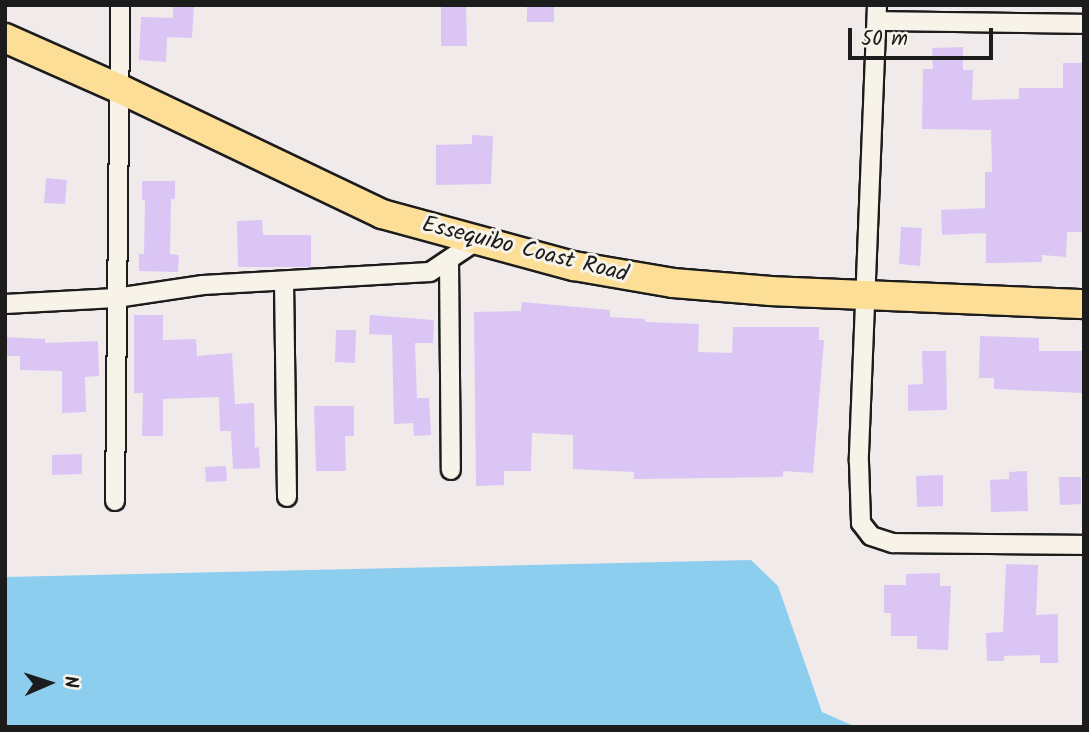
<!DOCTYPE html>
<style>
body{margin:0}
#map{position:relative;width:1089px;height:732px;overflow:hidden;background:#f1eaeb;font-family:Kalam,sans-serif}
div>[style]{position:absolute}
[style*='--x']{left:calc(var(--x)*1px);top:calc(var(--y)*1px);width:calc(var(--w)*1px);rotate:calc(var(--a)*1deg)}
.water>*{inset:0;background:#8dceee}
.building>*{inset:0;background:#dac5f5}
.roads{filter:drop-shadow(2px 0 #1c1c1c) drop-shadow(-2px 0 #1c1c1c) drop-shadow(0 2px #1c1c1c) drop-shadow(0 -2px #1c1c1c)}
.street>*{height:18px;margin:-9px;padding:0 9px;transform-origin:9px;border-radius:9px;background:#f7f3e8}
.primary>*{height:28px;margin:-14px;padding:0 14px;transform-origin:14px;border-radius:14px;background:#fcde96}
span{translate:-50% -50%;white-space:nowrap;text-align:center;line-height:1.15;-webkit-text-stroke:6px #f7f3e8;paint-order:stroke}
.street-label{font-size:23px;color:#1c1c1c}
.frame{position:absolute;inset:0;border:7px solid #1c1c1c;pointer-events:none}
.north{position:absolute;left:14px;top:648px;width:70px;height:70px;-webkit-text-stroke:5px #f7f3e8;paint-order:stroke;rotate:87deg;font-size:19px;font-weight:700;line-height:28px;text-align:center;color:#1c1c1c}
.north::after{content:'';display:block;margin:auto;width:24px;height:32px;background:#1c1c1c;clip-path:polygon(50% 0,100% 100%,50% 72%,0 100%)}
.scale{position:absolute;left:848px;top:28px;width:145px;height:32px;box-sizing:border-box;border:4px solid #1c1c1c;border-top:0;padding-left:9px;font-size:21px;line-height:24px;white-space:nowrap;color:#1c1c1c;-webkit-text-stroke:5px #f7f3e8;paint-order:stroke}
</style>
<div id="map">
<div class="water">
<i style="clip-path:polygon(751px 560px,778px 586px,822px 712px,856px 727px,5px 727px,5px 577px)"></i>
</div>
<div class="building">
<i style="clip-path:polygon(173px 5px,194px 5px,192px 38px,167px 37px,166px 62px,139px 60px,141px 17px,173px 18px)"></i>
<i style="clip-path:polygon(441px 5px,466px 5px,467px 46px,441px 46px)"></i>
<i style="clip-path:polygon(527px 5px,554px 5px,554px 22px,527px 22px)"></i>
<i style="clip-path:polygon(963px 47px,963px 70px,973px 70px,972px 100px,1019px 99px,1019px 88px,1063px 88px,1063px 63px,1084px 63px,1084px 232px,1067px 232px,1066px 257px,1042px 255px,1042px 262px,986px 263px,986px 233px,942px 235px,941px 210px,985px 208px,985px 172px,992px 172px,991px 130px,922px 129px,923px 69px,933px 69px,932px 48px)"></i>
<i style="clip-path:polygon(472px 135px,493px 136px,491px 184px,436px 185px,436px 145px,472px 144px)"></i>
<i style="clip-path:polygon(46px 178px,67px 180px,65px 204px,44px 203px)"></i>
<i style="clip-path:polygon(142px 181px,175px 181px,175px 199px,171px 199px,170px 254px,179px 255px,178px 272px,139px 271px,139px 254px,144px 254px,145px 200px,142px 200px)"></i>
<i style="clip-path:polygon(262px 220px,263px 235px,311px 235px,311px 267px,238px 267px,237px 221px)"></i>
<i style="clip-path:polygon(901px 227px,922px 228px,920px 266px,899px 264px)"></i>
<i style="clip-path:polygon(522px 302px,610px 310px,610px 317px,645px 319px,645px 322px,699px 324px,698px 352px,732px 353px,733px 327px,819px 327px,819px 340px,824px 340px,813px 473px,783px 471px,783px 477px,634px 479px,634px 472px,573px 469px,573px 435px,532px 433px,531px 471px,504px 471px,504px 485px,476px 486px,474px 312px,521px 311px)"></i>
<i style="clip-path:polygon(134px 315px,163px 315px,163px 340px,196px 339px,197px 356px,232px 353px,235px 404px,254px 403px,255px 448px,259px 447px,260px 468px,233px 469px,231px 431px,220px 431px,219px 397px,163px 399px,163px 436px,142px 436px,143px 393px,134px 393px)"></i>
<i style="clip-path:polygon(370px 315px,434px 320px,433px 343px,415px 343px,417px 398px,429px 398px,431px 435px,414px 436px,413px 423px,394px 424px,392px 335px,369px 334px)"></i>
<i style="clip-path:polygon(336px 330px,356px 330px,355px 363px,335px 362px)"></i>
<i style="clip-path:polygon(980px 336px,1039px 338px,1039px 351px,1084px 351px,1084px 393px,994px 389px,994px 378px,979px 378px)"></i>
<i style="clip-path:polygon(5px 337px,45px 339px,45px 343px,98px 341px,99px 376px,85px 377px,86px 412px,62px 413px,62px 371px,20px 370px,20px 356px,5px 356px)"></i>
<i style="clip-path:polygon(922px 351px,946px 351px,947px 410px,908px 411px,908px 385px,923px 384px)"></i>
<i style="clip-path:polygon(314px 406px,354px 406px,354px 436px,345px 436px,346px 471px,316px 471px)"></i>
<i style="clip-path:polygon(82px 454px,82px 474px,52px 475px,52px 455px)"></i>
<i style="clip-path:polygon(226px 466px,227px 481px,206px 482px,205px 467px)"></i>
<i style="clip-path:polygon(1027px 471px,1028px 511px,991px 512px,990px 480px,1009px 479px,1009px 472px)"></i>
<i style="clip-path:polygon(943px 475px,943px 506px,917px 507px,916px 476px)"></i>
<i style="clip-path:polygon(1059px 477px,1081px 477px,1081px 504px,1060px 505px)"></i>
<i style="clip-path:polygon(1006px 564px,1038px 565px,1036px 615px,1058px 614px,1058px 663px,1040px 663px,1040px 655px,1004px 656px,1004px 661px,987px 661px,986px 633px,1003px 632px)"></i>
<i style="clip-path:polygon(940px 573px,940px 586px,951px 586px,948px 650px,917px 649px,917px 636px,891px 636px,891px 613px,884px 613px,884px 585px,906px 585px,906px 574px)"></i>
</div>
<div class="roads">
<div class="street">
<i style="--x:877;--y:5;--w:457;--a:92.3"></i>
<i style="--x:859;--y:462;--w:61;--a:88.1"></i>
<i style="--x:861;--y:523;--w:16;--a:52"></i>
<i style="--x:871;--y:536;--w:23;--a:18"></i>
<i style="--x:893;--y:543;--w:191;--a:0.6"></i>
<i style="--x:877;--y:21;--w:207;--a:0.8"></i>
<i style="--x:449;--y:260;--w:210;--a:89.5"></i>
<i style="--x:284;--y:281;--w:216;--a:89.2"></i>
<i style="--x:5;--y:304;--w:111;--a:-3.1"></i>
<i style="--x:116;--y:298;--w:88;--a:-8.5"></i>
<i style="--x:203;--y:285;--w:227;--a:-3.3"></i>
<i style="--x:430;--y:272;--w:58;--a:-33.7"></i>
<i style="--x:115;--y:501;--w:496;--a:-89.4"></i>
</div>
<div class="primary">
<i style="--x:5;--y:38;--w:126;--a:23.9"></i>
<i style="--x:120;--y:89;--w:290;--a:25.5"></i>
<i style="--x:382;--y:214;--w:199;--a:15.2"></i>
<i style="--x:574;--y:266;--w:100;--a:9.7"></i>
<i style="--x:673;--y:283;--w:98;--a:4.7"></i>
<i style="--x:771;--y:291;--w:313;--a:2.4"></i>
</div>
</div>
<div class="street-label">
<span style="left:525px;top:250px;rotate:14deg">Essequibo Coast Road</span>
</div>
<div class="frame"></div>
<div class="north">N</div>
<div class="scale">50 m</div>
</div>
